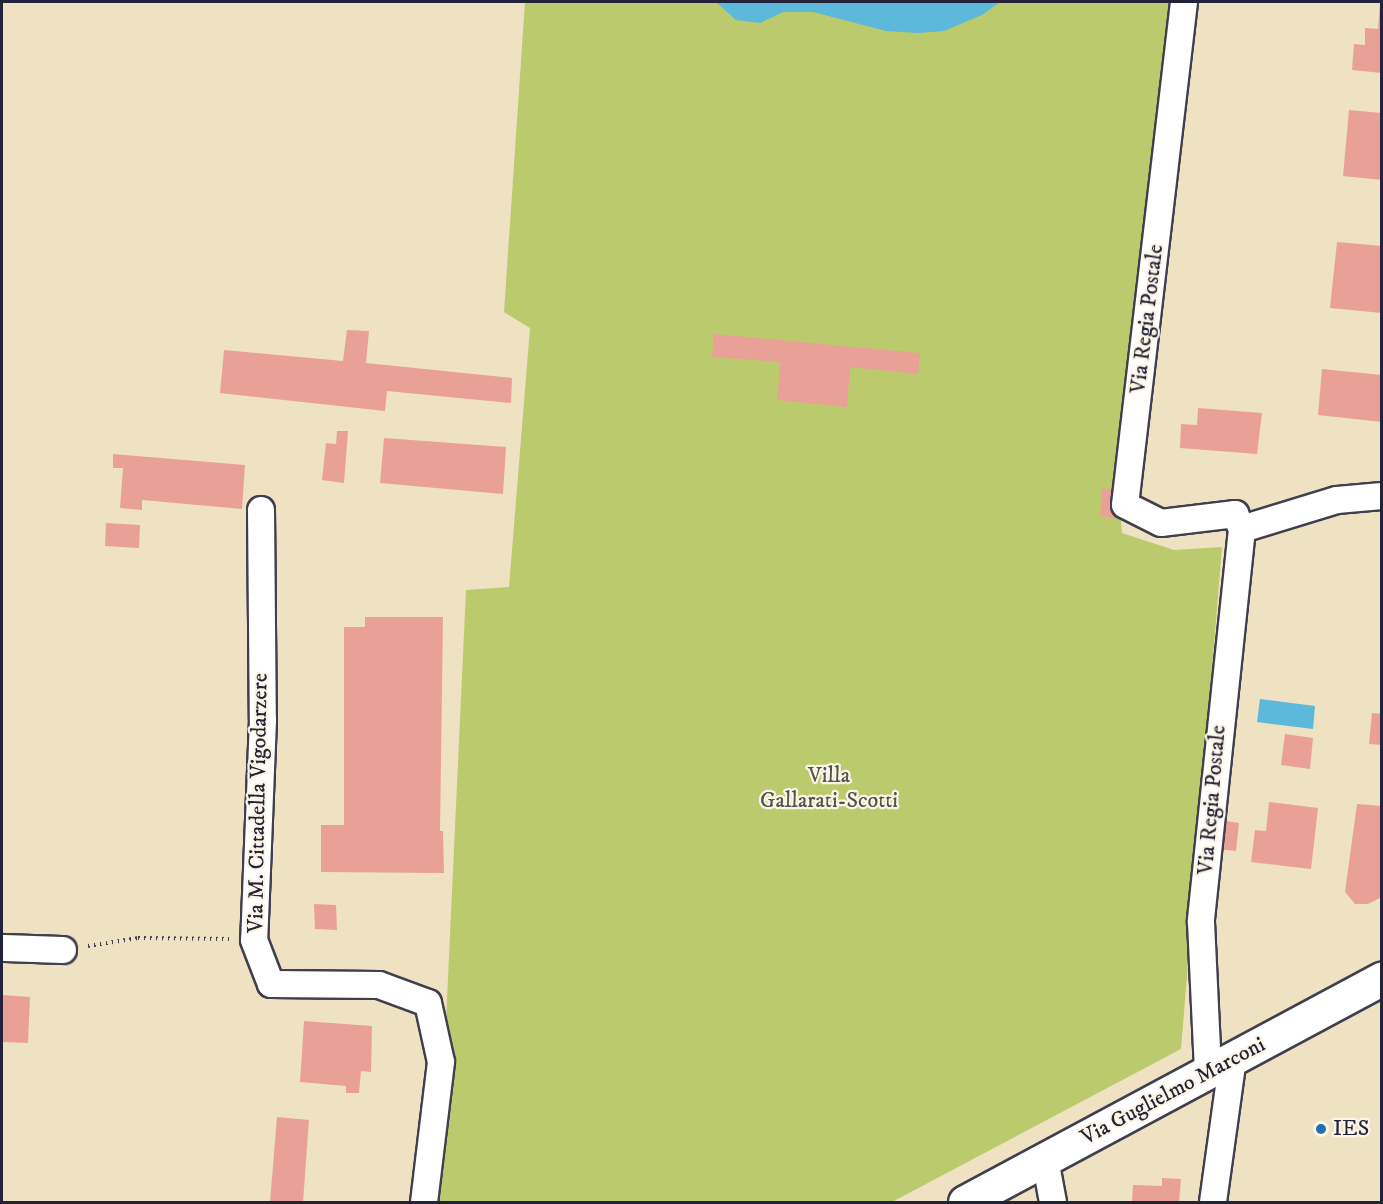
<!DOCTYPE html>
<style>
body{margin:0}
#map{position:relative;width:1383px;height:1204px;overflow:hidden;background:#eee2c2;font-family:"IM FELL DW Pica",serif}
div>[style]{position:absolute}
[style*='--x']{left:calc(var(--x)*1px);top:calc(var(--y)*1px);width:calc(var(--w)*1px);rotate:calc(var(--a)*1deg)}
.green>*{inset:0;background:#bbca6c}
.water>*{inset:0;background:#5cb9da}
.building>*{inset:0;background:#e9a197}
.path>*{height:4px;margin-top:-2px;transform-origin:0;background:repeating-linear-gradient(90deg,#413f4f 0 1.5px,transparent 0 6px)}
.roads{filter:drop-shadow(2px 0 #413f4f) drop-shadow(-2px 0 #413f4f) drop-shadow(0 2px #413f4f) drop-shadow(0 -2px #413f4f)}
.street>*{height:26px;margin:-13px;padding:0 13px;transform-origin:13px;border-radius:13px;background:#fff}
.secondary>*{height:33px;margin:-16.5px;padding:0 16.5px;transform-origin:16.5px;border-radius:16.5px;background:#fff}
.dots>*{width:16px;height:16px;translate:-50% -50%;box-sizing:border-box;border:3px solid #fcf5e5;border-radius:50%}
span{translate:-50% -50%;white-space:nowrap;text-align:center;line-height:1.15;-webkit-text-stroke:4.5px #fcf5e5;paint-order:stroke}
.street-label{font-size:22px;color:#22223b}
.park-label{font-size:22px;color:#50544a}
.poi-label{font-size:22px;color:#22223b}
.left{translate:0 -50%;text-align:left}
.frame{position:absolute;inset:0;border:3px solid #22223b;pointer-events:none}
</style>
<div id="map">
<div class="green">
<i style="clip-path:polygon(525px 2px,1169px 2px,1117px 475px,1122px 533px,1174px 550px,1222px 547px,1181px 1049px,892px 1202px,431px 1202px,445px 1043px,466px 590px,509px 587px,530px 328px,504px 312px)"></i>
</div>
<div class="water">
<i style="clip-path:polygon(716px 2px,1000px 2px,982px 15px,944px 31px,918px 33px,886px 31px,813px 12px,783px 12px,760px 23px,736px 20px)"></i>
<i style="clip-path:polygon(1260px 699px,1315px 706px,1313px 729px,1257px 722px)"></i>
</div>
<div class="building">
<i style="clip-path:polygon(1380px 2px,1382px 73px,1352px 70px,1354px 44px,1365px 45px,1365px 28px,1378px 29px)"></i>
<i style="clip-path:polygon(1349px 110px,1382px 113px,1382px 180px,1343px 176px)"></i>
<i style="clip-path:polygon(1337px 242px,1382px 246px,1382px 313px,1330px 308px)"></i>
<i style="clip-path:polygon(347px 330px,369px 331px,366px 363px,512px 378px,511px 403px,387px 391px,385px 411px,220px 393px,224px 350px,343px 361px)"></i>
<i style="clip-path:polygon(714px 334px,920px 353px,918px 374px,850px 367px,847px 407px,777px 400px,780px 362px,712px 357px)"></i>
<i style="clip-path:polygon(1322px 369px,1382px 375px,1382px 422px,1318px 415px)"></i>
<i style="clip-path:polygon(1198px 408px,1262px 413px,1257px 454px,1180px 448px,1181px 424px,1197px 425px)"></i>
<i style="clip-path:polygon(337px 431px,348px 431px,344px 483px,322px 480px,326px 443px,336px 444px)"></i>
<i style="clip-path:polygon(384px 438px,506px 447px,503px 494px,380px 483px)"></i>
<i style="clip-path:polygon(113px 454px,245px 465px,242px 509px,142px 500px,142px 510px,120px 508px,123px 468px,113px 468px)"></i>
<i style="clip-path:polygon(1102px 488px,1116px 490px,1114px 518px,1100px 516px)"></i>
<i style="clip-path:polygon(106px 523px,140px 525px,139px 548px,105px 546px)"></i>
<i style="clip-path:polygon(365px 617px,443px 617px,440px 831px,443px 831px,444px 873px,321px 872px,321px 825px,344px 825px,344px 627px,365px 627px)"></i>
<i style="clip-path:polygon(1372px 713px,1382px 714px,1382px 745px,1369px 744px)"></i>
<i style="clip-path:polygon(1285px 734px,1313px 738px,1310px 769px,1281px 765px)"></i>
<i style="clip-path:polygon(1269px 802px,1318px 808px,1311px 869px,1251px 862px,1255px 830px,1266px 831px)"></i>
<i style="clip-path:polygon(1357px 804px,1382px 806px,1382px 897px,1368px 904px,1355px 904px,1345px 892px)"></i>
<i style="clip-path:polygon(1220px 820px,1239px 823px,1236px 851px,1217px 849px)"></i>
<i style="clip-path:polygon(314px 904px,336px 905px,337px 930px,315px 929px)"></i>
<i style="clip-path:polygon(2px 995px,30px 997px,28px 1043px,2px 1042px)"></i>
<i style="clip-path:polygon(304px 1021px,372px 1026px,371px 1072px,361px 1071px,359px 1093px,346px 1093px,346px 1086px,300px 1082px)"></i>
<i style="clip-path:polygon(277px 1117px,309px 1120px,303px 1202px,270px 1202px)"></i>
<i style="clip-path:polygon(1162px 1178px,1181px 1179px,1179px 1202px,1132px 1202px,1133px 1185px,1162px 1186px)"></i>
</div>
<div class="path">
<i style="--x:88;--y:946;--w:51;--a:-9.1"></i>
<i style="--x:138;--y:938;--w:91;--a:0.6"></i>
</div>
<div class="roads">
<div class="street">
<i style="--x:1184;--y:2;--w:506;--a:96.69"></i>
<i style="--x:1125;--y:505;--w:40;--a:26.6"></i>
<i style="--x:1161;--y:523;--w:75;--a:-6.9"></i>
<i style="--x:1235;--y:514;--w:17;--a:65"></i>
<i style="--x:1242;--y:529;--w:395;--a:96"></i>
<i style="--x:1201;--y:922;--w:150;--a:87.3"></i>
<i style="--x:261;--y:510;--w:210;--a:89.5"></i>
<i style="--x:263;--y:720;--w:220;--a:92.3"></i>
<i style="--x:254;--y:940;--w:47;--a:68.9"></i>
<i style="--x:271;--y:984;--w:108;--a:0.5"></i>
<i style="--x:379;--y:985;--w:52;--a:20.2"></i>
<i style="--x:428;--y:1003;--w:60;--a:77.6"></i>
<i style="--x:441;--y:1062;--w:141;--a:96.9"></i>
<i style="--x:1242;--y:529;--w:99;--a:-17"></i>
<i style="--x:1337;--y:500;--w:45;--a:-5.1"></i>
<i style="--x:2;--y:948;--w:61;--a:1.9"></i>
<i style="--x:1045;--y:1159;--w:44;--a:79.5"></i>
<i style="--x:1213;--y:1202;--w:145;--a:-82.1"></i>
</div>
<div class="secondary">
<i style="--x:965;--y:1202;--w:473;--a:-28.2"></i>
</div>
</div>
<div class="dots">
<i style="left:1321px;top:1129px;background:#1f6fb2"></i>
</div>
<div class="street-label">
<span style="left:1147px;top:319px;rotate:-83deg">Via Regia Postale</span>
<span style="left:1212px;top:800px;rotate:-85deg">Via Regia Postale</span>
<span style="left:258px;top:803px;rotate:-89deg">Via M. Cittadella Vigodarzere</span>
<span style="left:1173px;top:1091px;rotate:-28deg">Via Guglielmo Marconi</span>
</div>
<div class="park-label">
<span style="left:829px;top:788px">Villa<br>Gallarati-Scotti</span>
</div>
<div class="poi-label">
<span class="left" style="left:1333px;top:1129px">IES</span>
</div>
<div class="frame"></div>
</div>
